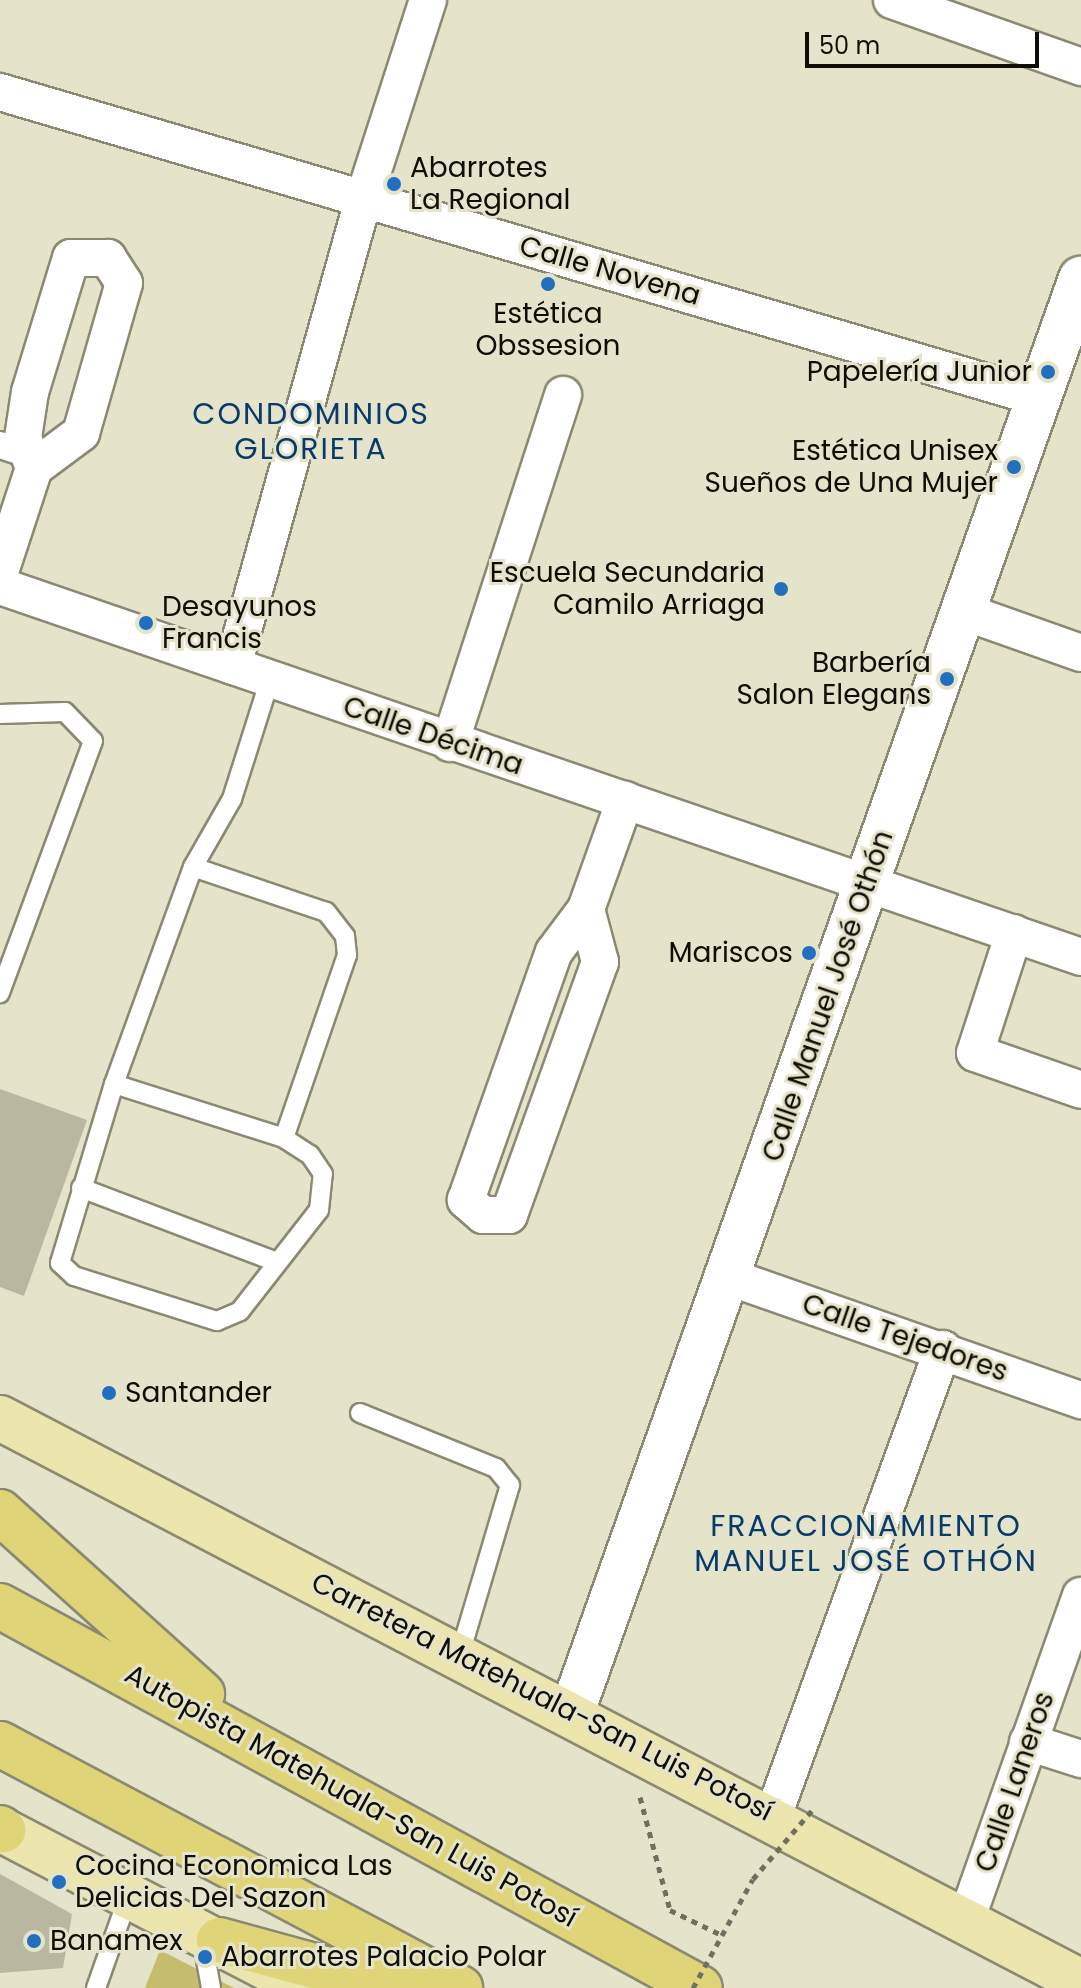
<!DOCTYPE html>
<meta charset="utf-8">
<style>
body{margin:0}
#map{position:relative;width:1081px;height:1988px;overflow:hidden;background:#e5e3c9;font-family:Poppins,sans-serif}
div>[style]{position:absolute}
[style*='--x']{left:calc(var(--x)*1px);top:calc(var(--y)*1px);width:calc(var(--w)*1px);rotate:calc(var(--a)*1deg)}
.green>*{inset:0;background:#c5bc6d}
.building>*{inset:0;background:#b9b79f}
.path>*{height:5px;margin-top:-2.5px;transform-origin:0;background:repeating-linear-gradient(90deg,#706e5f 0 6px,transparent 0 12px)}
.roads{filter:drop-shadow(2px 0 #8b8972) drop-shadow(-2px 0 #8b8972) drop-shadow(0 2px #8b8972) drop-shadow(0 -2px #8b8972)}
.service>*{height:18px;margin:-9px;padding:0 9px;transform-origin:9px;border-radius:9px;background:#fff}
.pedestrian>*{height:26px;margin:-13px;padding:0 13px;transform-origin:13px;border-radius:13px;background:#fff}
.minor>*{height:36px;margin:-18px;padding:0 18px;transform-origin:18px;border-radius:18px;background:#fff}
.tertiary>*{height:44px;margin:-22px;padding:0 22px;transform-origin:22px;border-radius:22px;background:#fff}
.primary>*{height:44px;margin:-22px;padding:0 22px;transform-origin:22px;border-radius:22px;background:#ece5ad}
.motorway>*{height:44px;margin:-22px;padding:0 22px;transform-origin:22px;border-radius:22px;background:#dfd477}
.path-bridge>*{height:5px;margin-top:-2.5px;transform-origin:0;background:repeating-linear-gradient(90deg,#706e5f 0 6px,transparent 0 12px)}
.dots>*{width:22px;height:22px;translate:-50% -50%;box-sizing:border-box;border:4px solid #e5e3c9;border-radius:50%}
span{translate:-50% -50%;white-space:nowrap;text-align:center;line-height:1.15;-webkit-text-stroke:6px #e5e3c9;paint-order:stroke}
.poi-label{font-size:28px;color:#0e0d06}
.left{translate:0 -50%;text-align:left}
.right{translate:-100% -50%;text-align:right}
.street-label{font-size:28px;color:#0e0d06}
.neighbourhood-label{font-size:30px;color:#083b6c;letter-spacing:2px}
.scale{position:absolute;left:805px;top:32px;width:234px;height:36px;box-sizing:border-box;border:4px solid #0e0d06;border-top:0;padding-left:10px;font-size:24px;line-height:28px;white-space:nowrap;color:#0e0d06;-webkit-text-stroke:6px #e5e3c9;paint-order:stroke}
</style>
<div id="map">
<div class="green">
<i style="clip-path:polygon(160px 1950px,234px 1988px,145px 1988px)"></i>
</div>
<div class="building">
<i style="clip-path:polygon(0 1089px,87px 1120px,24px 1296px,0 1287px)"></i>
<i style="clip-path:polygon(0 1874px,72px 1914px,63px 1968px,0 1973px)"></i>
</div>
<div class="path">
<i style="--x:640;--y:1797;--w:117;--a:75.1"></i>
<i style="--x:670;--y:1910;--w:58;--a:25.7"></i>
</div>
<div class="roads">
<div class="service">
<i style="--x:0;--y:714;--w:65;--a:-1.8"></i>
<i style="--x:65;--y:712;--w:40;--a:46"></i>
<i style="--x:93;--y:741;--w:269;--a:110.3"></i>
<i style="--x:193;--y:867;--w:231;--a:110"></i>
<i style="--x:114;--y:1084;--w:187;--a:106.8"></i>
<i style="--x:60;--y:1263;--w:19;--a:43"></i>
<i style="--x:74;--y:1276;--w:150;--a:17.5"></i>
<i style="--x:217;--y:1321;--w:25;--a:-23"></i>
<i style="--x:240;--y:1311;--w:128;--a:-52"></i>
<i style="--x:319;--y:1210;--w:36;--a:-84"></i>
<i style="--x:323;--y:1174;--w:23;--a:-124"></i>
<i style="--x:310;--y:1155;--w:31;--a:-147"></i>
<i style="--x:114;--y:1084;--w:178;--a:17.6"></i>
<i style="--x:284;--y:1138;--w:194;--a:-71"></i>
<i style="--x:347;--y:955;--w:19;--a:-96"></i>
<i style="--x:345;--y:936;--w:31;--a:-128"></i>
<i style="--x:326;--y:912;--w:140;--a:-161.3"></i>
<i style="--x:193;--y:867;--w:78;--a:-60.2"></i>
<i style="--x:232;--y:799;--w:126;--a:-72.4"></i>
<i style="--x:81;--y:1188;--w:210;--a:20.7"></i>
<i style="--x:360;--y:1413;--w:147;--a:22"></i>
<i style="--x:496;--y:1468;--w:22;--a:51"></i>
<i style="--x:510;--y:1485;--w:176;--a:106.5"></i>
<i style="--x:202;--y:1938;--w:51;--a:79.8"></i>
<i style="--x:96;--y:1988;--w:99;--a:-70.5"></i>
</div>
<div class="pedestrian">
<i style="--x:0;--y:445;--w:25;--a:18"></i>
</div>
<div class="minor">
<i style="--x:892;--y:0;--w:201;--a:19.5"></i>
<i style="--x:0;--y:92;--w:1080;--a:16.4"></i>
<i style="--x:0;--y:572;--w:109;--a:-71.9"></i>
<i style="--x:34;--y:468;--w:59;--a:-36.7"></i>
<i style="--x:81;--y:433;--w:156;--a:-74"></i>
<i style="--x:124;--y:283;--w:30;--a:-123"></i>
<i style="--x:108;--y:258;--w:37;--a:180"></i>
<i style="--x:71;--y:258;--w:140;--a:107"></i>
<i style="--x:30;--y:392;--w:47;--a:98.7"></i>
<i style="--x:23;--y:438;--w:32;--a:70"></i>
<i style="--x:0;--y:586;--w:1143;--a:18.94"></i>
<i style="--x:965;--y:612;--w:123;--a:19.5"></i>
<i style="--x:233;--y:666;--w:486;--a:-74.4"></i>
<i style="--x:364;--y:198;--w:208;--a:-72.1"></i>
<i style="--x:450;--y:743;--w:366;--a:-72"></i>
<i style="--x:586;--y:909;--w:55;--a:75.2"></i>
<i style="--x:600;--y:962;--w:269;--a:109.8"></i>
<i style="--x:509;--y:1215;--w:26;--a:180"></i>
<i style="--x:483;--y:1215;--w:23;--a:-139"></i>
<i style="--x:466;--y:1200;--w:263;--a:-70.5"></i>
<i style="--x:554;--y:952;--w:54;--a:-53.3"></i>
<i style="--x:586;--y:909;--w:116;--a:-70.3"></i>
<i style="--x:1014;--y:933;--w:126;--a:108"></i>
<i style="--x:975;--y:1053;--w:112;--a:19.2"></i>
<i style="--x:729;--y:1277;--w:373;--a:19.3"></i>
<i style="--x:1028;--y:1742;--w:56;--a:17.8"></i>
<i style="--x:773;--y:1816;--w:497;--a:-70"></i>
<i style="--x:965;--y:1923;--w:347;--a:-70.5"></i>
</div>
<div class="tertiary">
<i style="--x:572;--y:1712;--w:1521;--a:-70.45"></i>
</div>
<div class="primary">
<i style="--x:0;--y:1418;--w:1219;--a:27.55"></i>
<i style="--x:0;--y:1829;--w:345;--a:27.5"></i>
</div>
<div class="motorway">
<i style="--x:0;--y:1512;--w:272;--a:42"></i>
<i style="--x:0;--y:1606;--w:797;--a:28.62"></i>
<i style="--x:0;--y:1744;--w:521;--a:27.94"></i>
<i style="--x:0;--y:1828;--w:4;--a:34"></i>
<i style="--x:219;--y:1940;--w:181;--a:15.3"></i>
</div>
</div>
<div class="path-bridge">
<i style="--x:693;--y:1988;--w:124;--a:-61.2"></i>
<i style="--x:753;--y:1879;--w:94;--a:-49.3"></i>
</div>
<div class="dots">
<i style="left:394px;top:184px;background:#216fbe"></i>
<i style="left:548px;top:284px;background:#216fbe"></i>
<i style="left:1048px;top:372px;background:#216fbe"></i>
<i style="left:1014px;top:467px;background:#216fbe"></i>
<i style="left:781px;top:589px;background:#216fbe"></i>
<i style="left:146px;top:623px;background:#216fbe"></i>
<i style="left:947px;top:679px;background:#216fbe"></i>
<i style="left:809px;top:953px;background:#216fbe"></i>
<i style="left:109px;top:1393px;background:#216fbe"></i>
<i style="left:59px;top:1882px;background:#216fbe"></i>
<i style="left:34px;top:1941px;background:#216fbe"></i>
<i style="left:205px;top:1957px;background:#216fbe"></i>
</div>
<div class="poi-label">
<span class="left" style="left:410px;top:184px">Abarrotes<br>La Regional</span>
<span style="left:548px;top:330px">Estética<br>Obssesion</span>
<span class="right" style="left:1032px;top:372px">Papelería Junior</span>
<span class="right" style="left:998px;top:467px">Estética Unisex<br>Sueños de Una Mujer</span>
<span class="right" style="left:765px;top:589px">Escuela Secundaria<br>Camilo Arriaga</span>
<span class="left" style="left:162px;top:623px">Desayunos<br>Francis</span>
<span class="right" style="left:931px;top:679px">Barbería<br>Salon Elegans</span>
<span class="right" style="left:793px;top:953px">Mariscos</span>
<span class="left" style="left:125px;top:1393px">Santander</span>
<span class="left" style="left:75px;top:1882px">Cocina Economica Las<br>Delicias Del Sazon</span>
<span class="left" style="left:50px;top:1941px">Banamex</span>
<span class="left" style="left:221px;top:1957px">Abarrotes Palacio Polar</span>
</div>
<div class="street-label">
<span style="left:610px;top:271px;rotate:16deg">Calle Novena</span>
<span style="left:433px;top:736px;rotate:19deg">Calle Décima</span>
<span style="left:828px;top:996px;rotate:-71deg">Calle Manuel José Othón</span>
<span style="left:905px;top:1338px;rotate:19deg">Calle Tejedores</span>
<span style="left:542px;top:1697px;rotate:27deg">Carretera Matehuala-San Luis Potosí</span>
<span style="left:1015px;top:1782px;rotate:-71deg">Calle Laneros</span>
<span style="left:351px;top:1796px;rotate:29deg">Autopista Matehuala-San Luis Potosí</span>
</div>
<div class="neighbourhood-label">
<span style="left:311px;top:431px">CONDOMINIOS<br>GLORIETA</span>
<span style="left:866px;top:1543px">FRACCIONAMIENTO<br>MANUEL JOSÉ OTHÓN</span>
</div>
<div class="scale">50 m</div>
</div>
